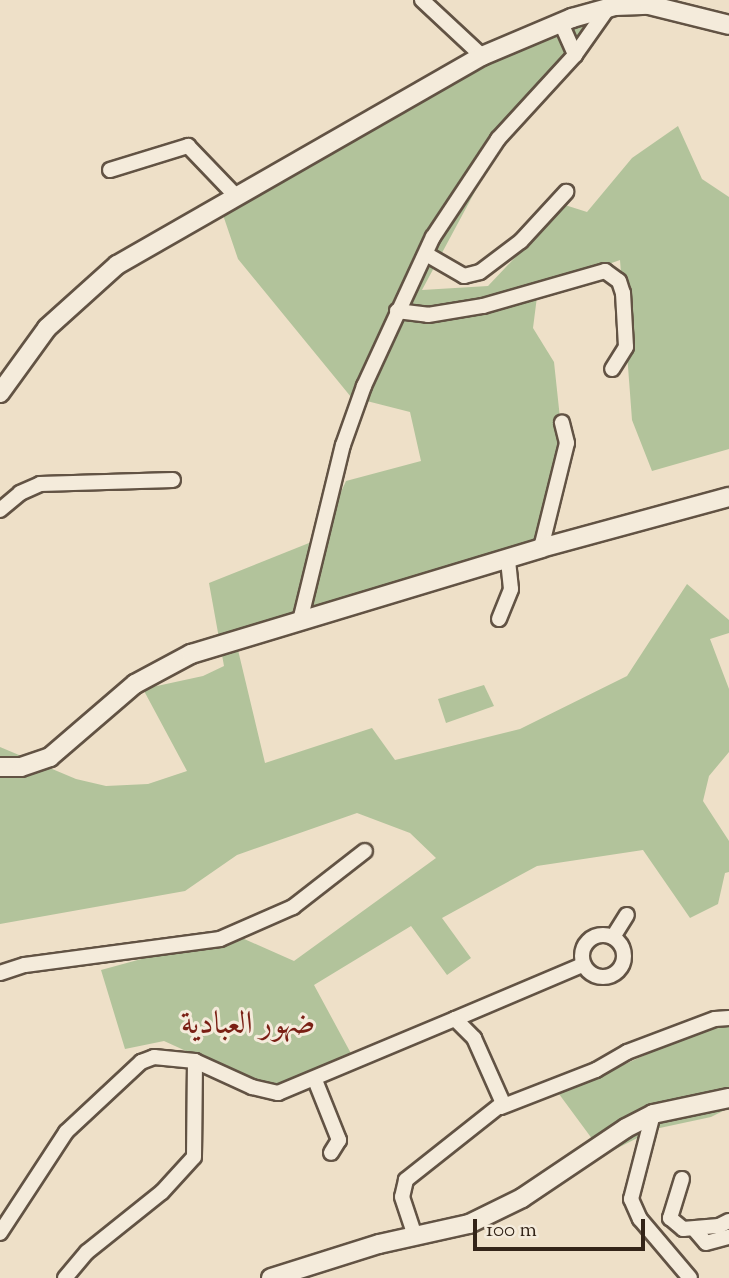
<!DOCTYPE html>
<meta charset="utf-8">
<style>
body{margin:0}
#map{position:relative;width:729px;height:1278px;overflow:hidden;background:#eee0c8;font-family:"Sorts Mill Goudy",Amiri,serif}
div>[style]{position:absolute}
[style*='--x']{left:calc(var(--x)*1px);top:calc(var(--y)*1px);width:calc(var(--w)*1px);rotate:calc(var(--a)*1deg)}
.green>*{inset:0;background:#b2c39b}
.roads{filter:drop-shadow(2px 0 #625344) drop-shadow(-2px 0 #625344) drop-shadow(0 2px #625344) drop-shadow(0 -2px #625344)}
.minor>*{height:14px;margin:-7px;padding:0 7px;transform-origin:7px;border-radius:7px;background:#f4ebdb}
.minor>.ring{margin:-7px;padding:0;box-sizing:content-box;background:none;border:14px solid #f4ebdb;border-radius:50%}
.tertiary>*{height:18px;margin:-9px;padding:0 9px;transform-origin:9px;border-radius:9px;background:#f4ebdb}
span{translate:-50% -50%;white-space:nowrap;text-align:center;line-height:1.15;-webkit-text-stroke:6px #f4ebdb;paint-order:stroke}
.quarter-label{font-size:32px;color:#7a1f14}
.scale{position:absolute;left:473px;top:1219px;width:172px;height:32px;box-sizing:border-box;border:4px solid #332418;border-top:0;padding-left:9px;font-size:21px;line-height:24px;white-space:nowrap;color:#332418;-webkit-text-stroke:5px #f4ebdb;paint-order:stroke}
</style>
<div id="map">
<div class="green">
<i style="clip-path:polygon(586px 11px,594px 45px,526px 117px,486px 171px,422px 290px,488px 286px,565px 205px,587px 212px,632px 158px,678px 126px,702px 179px,729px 197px,729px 449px,652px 471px,632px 420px,620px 260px,538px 289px,533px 328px,554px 362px,562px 437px,537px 542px,316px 617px,238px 650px,265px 763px,372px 728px,395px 760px,520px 729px,627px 676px,687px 584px,729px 620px,729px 633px,710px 639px,729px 689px,729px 752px,709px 776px,703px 801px,729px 841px,729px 872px,725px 873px,718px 904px,690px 918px,643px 850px,537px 866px,442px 918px,471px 958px,447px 975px,411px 926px,314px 985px,354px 1059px,289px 1088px,263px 1086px,164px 1041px,125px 1049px,101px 970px,233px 934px,294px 961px,436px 858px,410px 833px,357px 813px,237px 855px,185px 891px,0 924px,0 747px,76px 779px,106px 786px,148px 784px,187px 771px,143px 689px,203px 676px,224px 666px,209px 583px,319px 539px,346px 481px,421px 461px,410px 412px,351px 397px,238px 259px,222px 212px,280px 167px)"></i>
<i style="clip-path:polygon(484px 685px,494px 706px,446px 723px,438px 699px)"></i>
<i style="clip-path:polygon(729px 1017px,729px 1108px,711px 1117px,655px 1129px,604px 1155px,559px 1094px)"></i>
</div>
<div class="roads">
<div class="minor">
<i style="--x:422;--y:0;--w:82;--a:43"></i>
<i style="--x:561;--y:23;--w:35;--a:66"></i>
<i style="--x:110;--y:170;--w:82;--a:-17.1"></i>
<i style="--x:188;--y:146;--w:66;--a:46.2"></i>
<i style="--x:426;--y:254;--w:44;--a:30.1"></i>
<i style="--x:464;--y:276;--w:16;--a:-14"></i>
<i style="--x:480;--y:272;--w:51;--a:-37.1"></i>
<i style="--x:521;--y:241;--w:67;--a:-47.4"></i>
<i style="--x:397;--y:311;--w:31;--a:7"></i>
<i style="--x:428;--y:315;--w:56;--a:-9.3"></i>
<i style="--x:483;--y:306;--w:127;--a:-16"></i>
<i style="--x:605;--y:271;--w:17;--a:36"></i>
<i style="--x:619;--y:281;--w:13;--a:72"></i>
<i style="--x:623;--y:293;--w:54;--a:86.8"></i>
<i style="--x:626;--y:347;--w:26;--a:122"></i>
<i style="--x:0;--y:510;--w:26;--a:-40"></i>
<i style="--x:20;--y:493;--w:22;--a:-24"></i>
<i style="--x:40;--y:484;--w:133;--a:-1.7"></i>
<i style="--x:541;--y:548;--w:108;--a:-76.1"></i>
<i style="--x:567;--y:443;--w:21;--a:-104"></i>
<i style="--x:499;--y:619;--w:32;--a:-68"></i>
<i style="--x:511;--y:589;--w:31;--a:-96"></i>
<i style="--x:300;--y:621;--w:181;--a:-76.3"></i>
<i style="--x:343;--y:445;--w:63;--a:-70.4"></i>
<i style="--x:364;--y:386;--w:164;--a:-65.2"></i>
<i style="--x:433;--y:237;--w:118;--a:-56.4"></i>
<i style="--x:498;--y:139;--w:114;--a:-47.5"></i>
<i style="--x:575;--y:55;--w:57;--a:-54.9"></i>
<i class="ring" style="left:582px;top:935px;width:28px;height:28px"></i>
<i style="--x:613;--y:937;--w:26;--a:-58"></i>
<i style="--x:0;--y:973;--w:26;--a:-18"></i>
<i style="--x:25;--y:965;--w:197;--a:-7.6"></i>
<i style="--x:220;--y:939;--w:80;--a:-23.7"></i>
<i style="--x:293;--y:907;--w:91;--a:-37.9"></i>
<i style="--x:455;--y:1019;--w:138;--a:-23"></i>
<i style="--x:315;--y:1080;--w:65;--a:68.2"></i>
<i style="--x:339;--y:1140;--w:15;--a:122"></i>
<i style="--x:501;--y:1107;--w:102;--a:-21.3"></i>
<i style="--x:596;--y:1070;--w:36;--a:-30"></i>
<i style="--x:627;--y:1052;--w:94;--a:-20.6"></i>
<i style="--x:715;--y:1019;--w:14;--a:-4"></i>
<i style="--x:653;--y:1114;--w:88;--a:104.5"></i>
<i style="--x:631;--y:1199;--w:22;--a:66"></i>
<i style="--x:640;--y:1219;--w:77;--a:49.7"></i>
<i style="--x:682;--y:1179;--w:41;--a:107.1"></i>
<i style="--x:670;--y:1218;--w:17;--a:40"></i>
<i style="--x:683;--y:1229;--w:36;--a:-5"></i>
<i style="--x:719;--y:1226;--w:11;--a:-27"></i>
<i style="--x:694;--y:1229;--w:18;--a:49"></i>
<i style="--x:706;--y:1243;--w:24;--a:-15"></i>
<i style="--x:0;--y:1233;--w:121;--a:-56.8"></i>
<i style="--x:66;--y:1132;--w:103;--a:-43"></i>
<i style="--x:141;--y:1062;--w:14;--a:-21"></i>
<i style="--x:154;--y:1057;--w:41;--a:5.6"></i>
<i style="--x:195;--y:1061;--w:63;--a:24.5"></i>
<i style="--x:252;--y:1087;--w:27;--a:13"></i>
<i style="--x:278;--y:1093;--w:192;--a:-22.7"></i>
<i style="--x:455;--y:1019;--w:27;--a:45"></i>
<i style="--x:474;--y:1038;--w:71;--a:66"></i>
<i style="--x:503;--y:1103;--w:124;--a:141.6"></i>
<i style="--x:406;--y:1180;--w:17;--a:103"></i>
<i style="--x:402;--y:1197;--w:41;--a:71.6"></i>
<i style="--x:65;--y:1278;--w:34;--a:-50"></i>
<i style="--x:87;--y:1252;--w:96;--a:-38.7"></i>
<i style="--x:162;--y:1192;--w:47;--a:-47.6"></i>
<i style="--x:194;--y:1157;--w:96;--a:-89.4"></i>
</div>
<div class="tertiary">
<i style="--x:0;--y:393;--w:80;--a:-54.1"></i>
<i style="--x:47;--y:328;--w:94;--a:-42"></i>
<i style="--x:117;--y:265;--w:421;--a:-29.8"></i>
<i style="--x:482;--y:56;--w:98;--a:-22.9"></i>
<i style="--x:572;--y:18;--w:45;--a:-15.6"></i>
<i style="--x:615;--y:6;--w:34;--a:-2"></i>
<i style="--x:649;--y:5;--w:82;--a:14"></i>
<i style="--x:0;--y:767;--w:21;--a:0"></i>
<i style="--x:21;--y:767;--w:31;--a:-19"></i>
<i style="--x:50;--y:757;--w:112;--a:-40.7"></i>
<i style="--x:135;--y:684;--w:64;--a:-28.2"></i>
<i style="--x:191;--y:654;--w:366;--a:-16.8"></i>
<i style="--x:541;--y:548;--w:195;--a:-15.2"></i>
<i style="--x:271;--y:1278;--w:113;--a:-17.5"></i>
<i style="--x:379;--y:1244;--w:92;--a:-12.5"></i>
<i style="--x:469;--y:1224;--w:59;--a:-26.1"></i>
<i style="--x:522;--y:1198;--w:125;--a:-33.9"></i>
<i style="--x:626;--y:1128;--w:30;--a:-27"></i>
<i style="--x:653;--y:1114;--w:78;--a:-11.9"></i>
</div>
</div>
<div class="quarter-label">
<span style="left:248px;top:1025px">ضهور العبادية</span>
</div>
<div class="scale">100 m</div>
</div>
